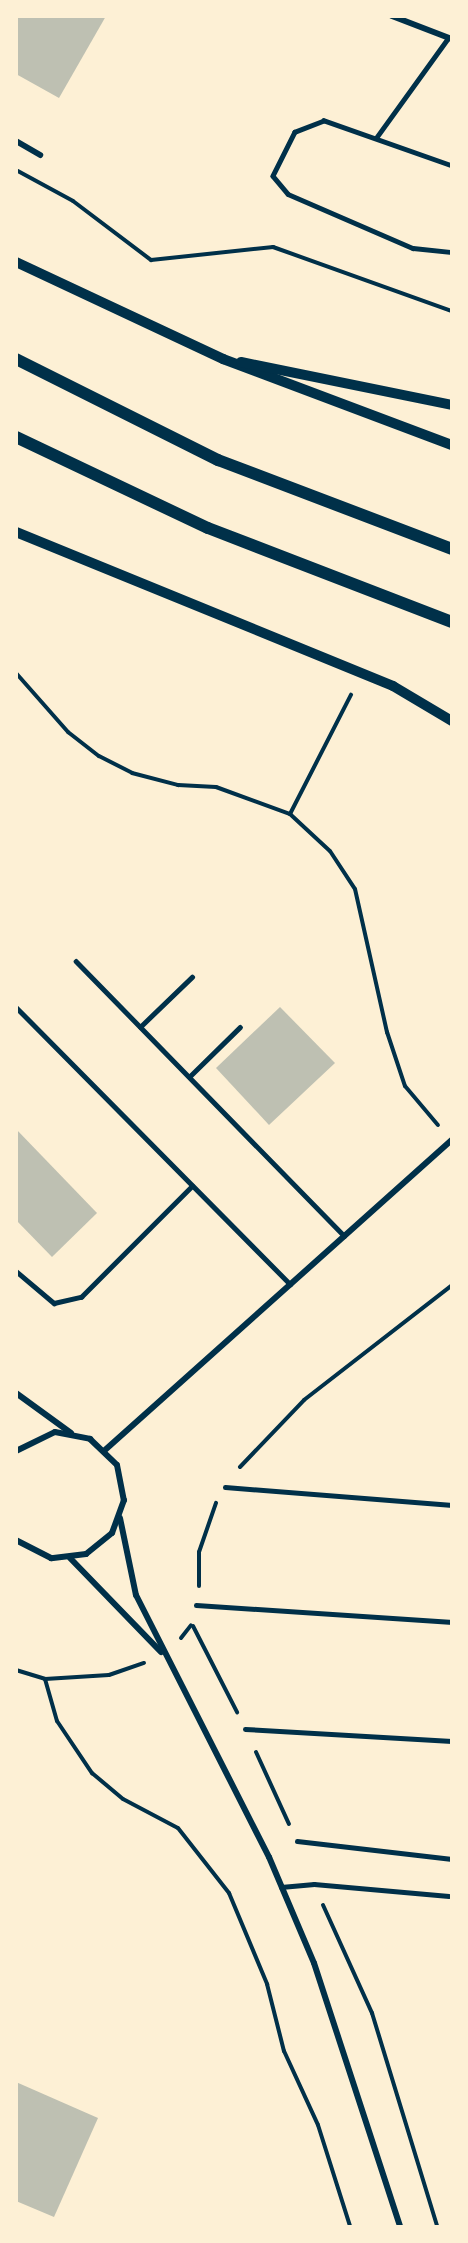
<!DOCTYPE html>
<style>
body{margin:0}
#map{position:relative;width:468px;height:2243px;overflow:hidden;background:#fdf0d5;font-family:"Public Sans",sans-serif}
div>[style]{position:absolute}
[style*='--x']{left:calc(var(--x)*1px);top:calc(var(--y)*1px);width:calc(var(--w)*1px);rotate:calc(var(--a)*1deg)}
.building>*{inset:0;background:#bec0b2}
.path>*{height:4px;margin:-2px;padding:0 2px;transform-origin:2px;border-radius:2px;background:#003049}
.service>*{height:4.5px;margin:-2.25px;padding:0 2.25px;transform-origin:2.25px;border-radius:2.25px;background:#003049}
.pedestrian>*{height:5px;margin:-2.5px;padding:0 2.5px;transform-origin:2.5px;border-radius:2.5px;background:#003049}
.minor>*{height:6px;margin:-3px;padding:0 3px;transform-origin:3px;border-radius:3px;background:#003049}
.tertiary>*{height:10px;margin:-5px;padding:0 5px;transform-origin:5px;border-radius:5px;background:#003049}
.secondary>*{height:12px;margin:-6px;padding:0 6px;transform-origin:6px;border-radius:6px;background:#003049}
span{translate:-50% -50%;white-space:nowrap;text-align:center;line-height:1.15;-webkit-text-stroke:4.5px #fdf0d5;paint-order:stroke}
.frame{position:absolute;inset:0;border:18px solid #fdf0d5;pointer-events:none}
</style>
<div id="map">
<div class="building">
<i style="clip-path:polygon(16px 16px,106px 16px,59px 98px,16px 74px)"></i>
<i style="clip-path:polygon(280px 1007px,335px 1063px,269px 1125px,216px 1068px)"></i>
<i style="clip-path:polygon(16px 1129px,97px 1213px,52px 1257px,16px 1220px)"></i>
<i style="clip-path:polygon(16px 2082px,98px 2118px,54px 2217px,16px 2201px)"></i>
</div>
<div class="path">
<i style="--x:16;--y:170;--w:65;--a:28.5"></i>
<i style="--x:73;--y:201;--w:98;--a:37.1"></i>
<i style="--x:151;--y:260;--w:123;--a:-6.1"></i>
<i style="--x:273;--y:247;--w:190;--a:19.7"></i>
<i style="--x:16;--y:673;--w:79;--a:48.6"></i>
<i style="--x:68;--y:732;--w:39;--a:38"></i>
<i style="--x:99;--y:756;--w:37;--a:27"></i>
<i style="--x:132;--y:773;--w:48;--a:14.6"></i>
<i style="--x:178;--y:785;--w:38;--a:3"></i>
<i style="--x:216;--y:787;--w:79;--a:20"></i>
<i style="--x:290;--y:814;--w:54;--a:42.8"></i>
<i style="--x:330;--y:851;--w:45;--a:56.7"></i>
<i style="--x:355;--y:889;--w:147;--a:77.4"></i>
<i style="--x:387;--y:1032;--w:57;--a:71.6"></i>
<i style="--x:405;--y:1086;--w:51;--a:49.8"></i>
<i style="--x:290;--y:814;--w:134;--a:-62.9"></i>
<i style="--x:240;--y:1467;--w:93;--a:-46.3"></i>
<i style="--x:304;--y:1400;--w:187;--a:-37.8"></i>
<i style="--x:199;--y:1586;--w:34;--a:-90"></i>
<i style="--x:199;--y:1552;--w:52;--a:-70.9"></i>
<i style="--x:193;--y:1626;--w:97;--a:62.9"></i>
<i style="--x:181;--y:1638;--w:16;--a:-52"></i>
<i style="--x:16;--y:1670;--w:30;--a:17"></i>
<i style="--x:45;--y:1679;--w:44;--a:74.1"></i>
<i style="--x:57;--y:1721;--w:63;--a:56.1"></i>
<i style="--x:92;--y:1773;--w:40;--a:40"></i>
<i style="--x:123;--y:1799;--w:62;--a:27.8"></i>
<i style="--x:178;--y:1828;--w:83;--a:51.9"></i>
<i style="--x:229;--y:1893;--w:99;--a:67.3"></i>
<i style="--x:267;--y:1984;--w:69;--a:75.8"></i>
<i style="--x:284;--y:2051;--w:81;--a:65.3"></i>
<i style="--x:318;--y:2125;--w:106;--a:72.4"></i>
<i style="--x:45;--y:1679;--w:64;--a:-3.6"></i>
<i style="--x:109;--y:1675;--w:37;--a:-19"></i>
<i style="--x:256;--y:1752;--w:79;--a:65.4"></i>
<i style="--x:323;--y:1905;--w:119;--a:65.6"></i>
<i style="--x:372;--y:2013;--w:223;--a:73"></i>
</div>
<div class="service">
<i style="--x:376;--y:138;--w:123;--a:-54.2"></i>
<i style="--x:452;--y:166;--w:136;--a:-160.6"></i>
<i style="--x:324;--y:121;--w:31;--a:159"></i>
<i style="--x:295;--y:132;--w:49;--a:116.6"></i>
<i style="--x:273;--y:176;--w:23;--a:50"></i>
<i style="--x:288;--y:194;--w:136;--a:23.4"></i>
<i style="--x:413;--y:248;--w:39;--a:6"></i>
<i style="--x:76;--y:961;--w:384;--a:45.7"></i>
<i style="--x:16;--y:1007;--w:390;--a:45.3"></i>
<i style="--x:140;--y:1027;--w:72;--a:-43.9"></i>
<i style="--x:189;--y:1077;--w:71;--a:-44.4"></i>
<i style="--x:16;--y:1271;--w:50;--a:40.1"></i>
<i style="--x:54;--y:1303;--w:28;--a:-13"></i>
<i style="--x:81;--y:1297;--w:157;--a:-45"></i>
<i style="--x:281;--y:1887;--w:33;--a:-5"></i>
<i style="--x:314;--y:1884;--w:135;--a:5.1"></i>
</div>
<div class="pedestrian">
<i style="--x:225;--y:1487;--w:228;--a:4.5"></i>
<i style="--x:196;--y:1605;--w:257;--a:3.8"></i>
<i style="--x:245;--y:1729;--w:207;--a:3.3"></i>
<i style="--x:297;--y:1841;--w:156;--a:6.6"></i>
</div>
<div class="minor">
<i style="--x:392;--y:16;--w:64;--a:21"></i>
<i style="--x:16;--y:141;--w:28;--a:30"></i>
<i style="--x:16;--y:1393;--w:68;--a:36"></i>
<i style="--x:105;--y:1450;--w:465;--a:-41.8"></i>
<i style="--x:16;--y:1451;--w:43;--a:-26"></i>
<i style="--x:55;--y:1432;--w:36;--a:11"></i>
<i style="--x:90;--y:1439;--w:37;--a:44"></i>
<i style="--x:117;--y:1465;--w:36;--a:79"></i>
<i style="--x:124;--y:1500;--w:35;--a:110"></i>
<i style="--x:112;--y:1533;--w:33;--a:141"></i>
<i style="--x:86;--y:1554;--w:35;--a:173"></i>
<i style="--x:51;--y:1558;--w:39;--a:-153"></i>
<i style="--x:120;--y:1518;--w:79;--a:78.3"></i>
<i style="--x:136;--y:1595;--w:294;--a:63.1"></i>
<i style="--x:269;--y:1857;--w:115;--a:67"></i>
<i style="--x:314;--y:1963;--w:277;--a:71.9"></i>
<i style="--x:70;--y:1558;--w:131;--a:45.9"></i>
</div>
<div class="tertiary">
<i style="--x:16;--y:262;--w:229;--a:25.1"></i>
<i style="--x:223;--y:359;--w:245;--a:20.6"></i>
<i style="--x:241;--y:362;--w:215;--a:11.5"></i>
<i style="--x:16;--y:532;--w:407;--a:22.2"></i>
<i style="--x:393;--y:686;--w:69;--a:30.7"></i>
</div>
<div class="secondary">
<i style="--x:16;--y:359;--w:226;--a:26.6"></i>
<i style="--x:218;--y:460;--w:250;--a:20.8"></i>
<i style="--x:16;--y:437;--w:212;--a:25.4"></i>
<i style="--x:208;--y:528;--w:261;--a:21.1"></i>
</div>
<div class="frame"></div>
</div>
